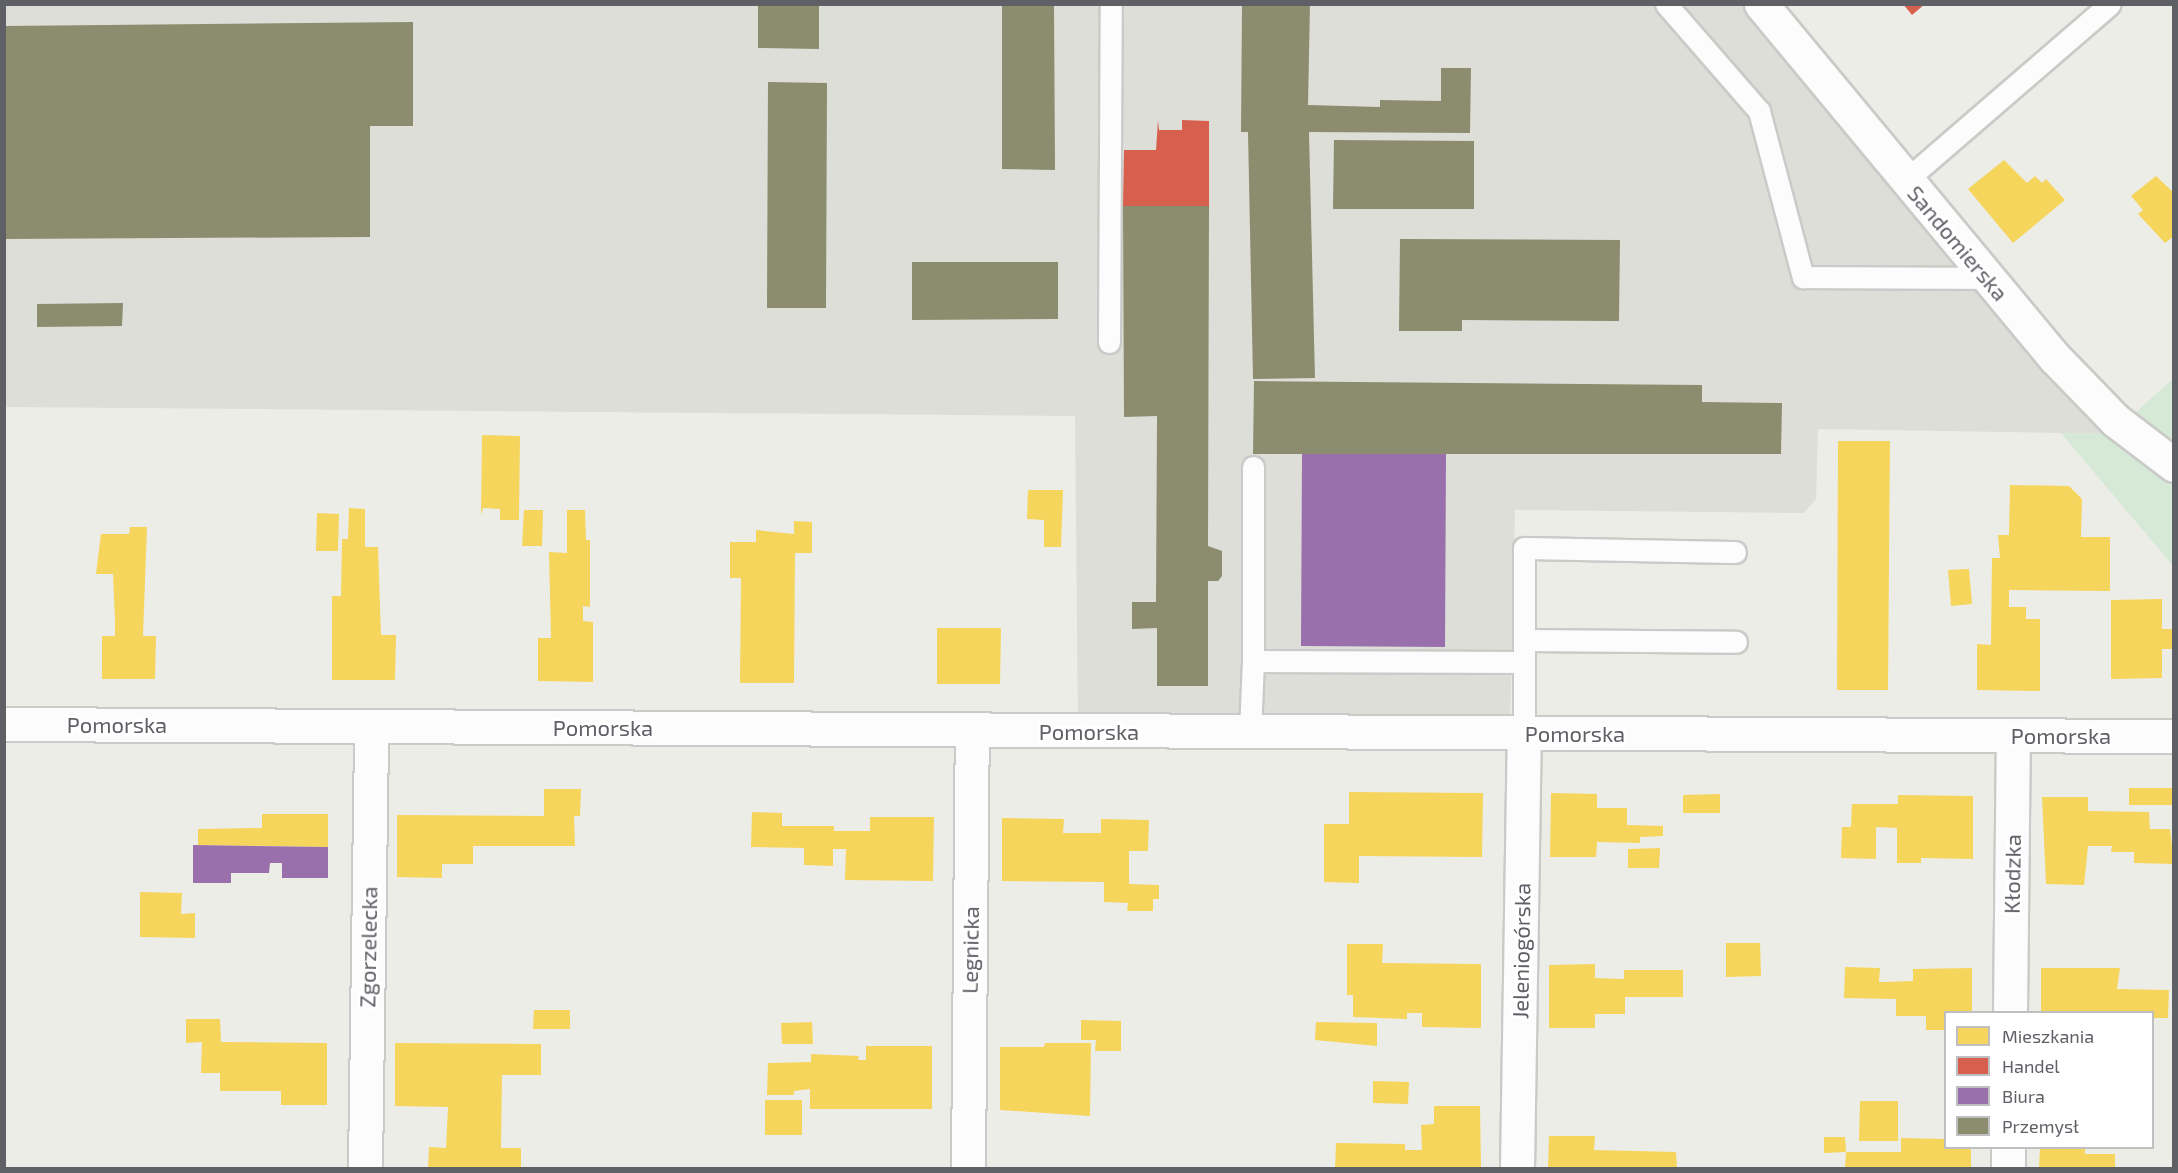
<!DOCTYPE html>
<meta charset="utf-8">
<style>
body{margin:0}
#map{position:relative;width:2178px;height:1173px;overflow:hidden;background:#edede8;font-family:"Exo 2",sans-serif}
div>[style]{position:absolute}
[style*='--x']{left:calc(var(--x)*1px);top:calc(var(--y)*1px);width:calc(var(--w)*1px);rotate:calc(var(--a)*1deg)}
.industrial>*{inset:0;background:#deded9}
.green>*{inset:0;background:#d6e9d6}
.homes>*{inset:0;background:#f6d55c}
.shops>*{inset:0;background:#d6604d}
.offices>*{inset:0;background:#9970ab}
.industry>*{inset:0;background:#8c8c6e}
.roads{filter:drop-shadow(2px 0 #cacac8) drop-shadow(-2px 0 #cacac8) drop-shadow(0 2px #cacac8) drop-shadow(0 -2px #cacac8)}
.service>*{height:21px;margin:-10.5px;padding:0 10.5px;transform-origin:10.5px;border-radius:10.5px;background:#fcfcfc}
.minor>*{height:33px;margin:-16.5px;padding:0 16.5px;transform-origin:16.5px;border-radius:16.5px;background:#fcfcfc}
span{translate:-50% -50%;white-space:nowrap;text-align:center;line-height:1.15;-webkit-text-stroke:6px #fff;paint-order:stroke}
.street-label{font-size:22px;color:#5e6066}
.frame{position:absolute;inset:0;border:6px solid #5e6066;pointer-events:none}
.legend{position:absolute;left:1944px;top:1011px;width:210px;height:138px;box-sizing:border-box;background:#fff;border:2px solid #bfbfc2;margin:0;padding:8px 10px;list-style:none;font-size:18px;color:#5e6066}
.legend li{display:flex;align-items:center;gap:12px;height:30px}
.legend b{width:30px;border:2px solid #bfbfc2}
</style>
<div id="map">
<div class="industrial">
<i style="clip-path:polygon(1761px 4px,2132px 434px,1818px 429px,1816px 499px,1804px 513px,1515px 510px,1510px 733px,1078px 732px,1075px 416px,5px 407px,5px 5px)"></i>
</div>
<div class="green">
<i style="clip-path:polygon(2173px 379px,2173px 566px,2061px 433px,2131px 434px,2121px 425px)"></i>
</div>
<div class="homes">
<i style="clip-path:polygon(2004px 160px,2027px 183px,2035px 176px,2042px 183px,2046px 179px,2065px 200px,2013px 243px,1968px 189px)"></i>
<i style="clip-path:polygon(2156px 176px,2174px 193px,2174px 236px,2165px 243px,2138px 214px,2143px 210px,2131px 196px)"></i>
<i style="clip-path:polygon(482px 435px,520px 436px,519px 520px,500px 520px,500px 509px,483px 508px,481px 515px)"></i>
<i style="clip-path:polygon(1838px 441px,1890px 441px,1888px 690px,1837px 690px)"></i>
<i style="clip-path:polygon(2010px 485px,2069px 486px,2082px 499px,2081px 537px,2110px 537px,2110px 591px,2009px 590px,2009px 607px,2026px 607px,2026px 619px,2040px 619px,2040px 691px,1977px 690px,1977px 644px,1991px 645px,1992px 558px,2000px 558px,1998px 535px,2009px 535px)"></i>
<i style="clip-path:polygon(1028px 490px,1063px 490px,1061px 547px,1044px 547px,1044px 520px,1027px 519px)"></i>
<i style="clip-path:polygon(349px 508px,365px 509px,365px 547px,378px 547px,381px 635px,396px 635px,395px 680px,332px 680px,332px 596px,341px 596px,342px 539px,348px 539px)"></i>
<i style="clip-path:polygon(524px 510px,543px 510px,542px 546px,522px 546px)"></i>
<i style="clip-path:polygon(567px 510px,585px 510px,586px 540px,590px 540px,590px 607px,583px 606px,583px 621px,593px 622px,593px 682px,538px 681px,538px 638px,551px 638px,549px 552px,567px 553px)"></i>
<i style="clip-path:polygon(317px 513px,339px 514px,338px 551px,316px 551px)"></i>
<i style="clip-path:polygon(794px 521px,812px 522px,812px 553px,795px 553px,794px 683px,740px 683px,741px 578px,730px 578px,730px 542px,756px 542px,756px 530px,794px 534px)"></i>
<i style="clip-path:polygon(130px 527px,147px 527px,143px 636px,156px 636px,155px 679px,102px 679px,102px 636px,115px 636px,115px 621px,113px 574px,96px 574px,101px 534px,129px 534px)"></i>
<i style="clip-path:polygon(1969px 569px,1972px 604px,1951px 606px,1948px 570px)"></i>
<i style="clip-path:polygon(2162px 599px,2162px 629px,2172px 629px,2173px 649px,2162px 649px,2162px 678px,2111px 679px,2111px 600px)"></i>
<i style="clip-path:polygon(937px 628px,1001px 628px,1000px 684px,937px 684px)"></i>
<i style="clip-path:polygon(2129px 788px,2174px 788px,2174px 805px,2129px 805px)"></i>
<i style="clip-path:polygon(544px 789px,581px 789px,580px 816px,574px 816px,575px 846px,473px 846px,473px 864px,442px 864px,442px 878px,397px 877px,397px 815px,544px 816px)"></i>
<i style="clip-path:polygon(1349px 792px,1483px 793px,1482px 857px,1359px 856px,1359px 883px,1324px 882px,1324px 824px,1349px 824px)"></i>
<i style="clip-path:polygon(1551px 793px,1597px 794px,1597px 808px,1627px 808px,1627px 825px,1663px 826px,1663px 836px,1640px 837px,1640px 843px,1597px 842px,1596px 857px,1550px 857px)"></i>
<i style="clip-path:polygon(1720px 794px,1720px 813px,1683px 813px,1683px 795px)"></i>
<i style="clip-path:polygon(1898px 795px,1973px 796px,1973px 859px,1921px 858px,1921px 863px,1897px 863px,1897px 828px,1876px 827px,1876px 859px,1841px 858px,1842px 827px,1851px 827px,1852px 804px,1898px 804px)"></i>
<i style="clip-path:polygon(2042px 797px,2088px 797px,2088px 811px,2149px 812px,2150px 829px,2170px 829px,2174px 864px,2134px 863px,2134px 852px,2111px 852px,2112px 846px,2088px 846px,2084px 885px,2046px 884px)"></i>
<i style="clip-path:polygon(752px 812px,782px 813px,782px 826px,834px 826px,834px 831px,870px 831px,870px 817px,934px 817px,933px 881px,845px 880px,846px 849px,833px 849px,833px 866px,804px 865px,804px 848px,751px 847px)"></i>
<i style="clip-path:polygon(262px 814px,328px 814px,328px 847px,198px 845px,198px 829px,262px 828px)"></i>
<i style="clip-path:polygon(1002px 818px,1064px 819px,1063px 833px,1101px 833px,1101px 819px,1149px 820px,1148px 851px,1129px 851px,1129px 884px,1159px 885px,1159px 899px,1153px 899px,1153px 911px,1127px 911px,1128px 903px,1104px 902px,1104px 882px,1002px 881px)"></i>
<i style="clip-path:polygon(1660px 848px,1659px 868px,1628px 868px,1628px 849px)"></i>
<i style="clip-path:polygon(140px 892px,182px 893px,181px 914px,195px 913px,195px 938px,140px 937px)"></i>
<i style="clip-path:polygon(1726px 943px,1760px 943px,1761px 976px,1726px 977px)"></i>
<i style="clip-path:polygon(1347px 944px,1383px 944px,1382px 963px,1481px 964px,1481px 1028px,1422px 1027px,1422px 1013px,1407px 1013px,1407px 1019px,1353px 1017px,1353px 995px,1347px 995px)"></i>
<i style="clip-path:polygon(1595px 964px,1595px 978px,1624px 979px,1624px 970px,1683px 970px,1683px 997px,1625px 997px,1625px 1014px,1595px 1014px,1595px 1028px,1549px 1028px,1549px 965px)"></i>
<i style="clip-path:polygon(1845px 967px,1880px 968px,1879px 982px,1885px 982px,1913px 981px,1913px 969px,1972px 968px,1972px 1012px,1946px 1012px,1946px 1030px,1926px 1030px,1926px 1016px,1896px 1016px,1896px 999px,1844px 998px)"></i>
<i style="clip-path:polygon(2041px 968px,2120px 968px,2117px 989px,2169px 990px,2168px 1018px,2152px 1018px,2152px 1012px,2041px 1012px)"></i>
<i style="clip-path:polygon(534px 1010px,570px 1010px,570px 1029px,533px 1029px)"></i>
<i style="clip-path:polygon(186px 1019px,220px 1019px,221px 1042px,327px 1043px,327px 1105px,281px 1105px,281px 1091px,220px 1091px,220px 1073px,201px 1073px,202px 1042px,186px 1043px)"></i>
<i style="clip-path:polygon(1081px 1020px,1121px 1021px,1121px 1051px,1095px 1051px,1096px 1040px,1081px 1040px)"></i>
<i style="clip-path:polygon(812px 1022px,813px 1044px,782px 1044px,781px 1023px)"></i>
<i style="clip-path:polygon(1316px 1022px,1377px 1023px,1377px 1046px,1315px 1040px)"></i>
<i style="clip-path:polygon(395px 1043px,541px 1044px,541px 1075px,502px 1075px,501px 1148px,521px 1148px,521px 1168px,428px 1168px,429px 1147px,446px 1148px,448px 1107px,395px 1106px)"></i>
<i style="clip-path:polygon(1045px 1043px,1091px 1043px,1090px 1116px,1000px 1110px,1000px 1047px,1044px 1047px)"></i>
<i style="clip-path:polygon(866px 1046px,932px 1046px,932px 1109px,810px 1109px,810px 1089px,794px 1091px,794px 1095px,767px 1095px,768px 1063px,811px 1062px,811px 1054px,859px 1056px,858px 1060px,866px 1060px)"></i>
<i style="clip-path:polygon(1373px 1081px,1409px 1082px,1408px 1104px,1373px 1103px)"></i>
<i style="clip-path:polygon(765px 1100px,802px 1100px,802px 1135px,765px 1135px)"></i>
<i style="clip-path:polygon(1860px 1101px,1898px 1101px,1898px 1141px,1859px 1141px)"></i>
<i style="clip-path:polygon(1434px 1106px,1480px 1106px,1481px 1168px,1335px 1168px,1336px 1143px,1405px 1144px,1405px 1150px,1422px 1150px,1421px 1125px,1434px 1124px)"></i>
<i style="clip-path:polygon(1549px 1136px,1595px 1136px,1594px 1150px,1676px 1152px,1677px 1168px,1548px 1168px)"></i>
<i style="clip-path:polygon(1824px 1137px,1845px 1137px,1846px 1152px,1824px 1153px)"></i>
<i style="clip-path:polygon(1901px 1138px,1946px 1139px,1946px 1148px,1971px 1148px,1971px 1168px,1845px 1168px,1846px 1152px,1901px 1152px)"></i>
<i style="clip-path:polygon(2040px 1148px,2085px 1148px,2085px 1154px,2115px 1154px,2115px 1168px,2039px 1168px)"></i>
</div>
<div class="shops">
<i style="clip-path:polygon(1903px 4px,1925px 4px,1912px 15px)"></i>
<i style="clip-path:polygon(1158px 120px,1159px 130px,1182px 130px,1182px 120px,1209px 121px,1209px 206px,1123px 206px,1124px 150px,1156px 150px)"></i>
</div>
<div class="offices">
<i style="clip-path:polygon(1302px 454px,1446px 454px,1445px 647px,1301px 646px)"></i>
<i style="clip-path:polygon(193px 845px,328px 847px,328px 878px,282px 878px,282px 863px,270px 863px,269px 873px,231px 873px,231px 883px,193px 883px)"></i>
</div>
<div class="industry">
<i style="clip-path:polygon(758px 4px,819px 4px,819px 49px,758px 48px)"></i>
<i style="clip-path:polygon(1002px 4px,1054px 4px,1055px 170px,1002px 169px)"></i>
<i style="clip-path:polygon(1242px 4px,1310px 4px,1308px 105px,1380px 107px,1380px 100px,1441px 101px,1441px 68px,1471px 68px,1470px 133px,1309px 132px,1315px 378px,1253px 379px,1248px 132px,1241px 132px)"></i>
<i style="clip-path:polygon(413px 22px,413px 126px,370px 126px,370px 237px,4px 239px,4px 26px)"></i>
<i style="clip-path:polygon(768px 82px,827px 83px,826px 308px,767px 308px)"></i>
<i style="clip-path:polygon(1334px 140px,1474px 141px,1474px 209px,1333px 209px)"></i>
<i style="clip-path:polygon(1123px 206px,1209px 206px,1208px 546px,1222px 551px,1222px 576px,1218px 581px,1208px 581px,1208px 686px,1157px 686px,1157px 628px,1132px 629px,1132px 602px,1156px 602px,1157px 416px,1124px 417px)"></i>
<i style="clip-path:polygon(1400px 239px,1620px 240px,1619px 321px,1462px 320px,1462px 331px,1399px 331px)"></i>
<i style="clip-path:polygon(912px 262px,1058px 262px,1058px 319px,912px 320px)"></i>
<i style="clip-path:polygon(123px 303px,122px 326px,37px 327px,37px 304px)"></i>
<i style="clip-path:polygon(1254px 381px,1702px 385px,1702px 402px,1782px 403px,1781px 454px,1253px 454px)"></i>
</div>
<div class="roads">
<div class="service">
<i style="--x:1666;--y:4;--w:142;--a:49"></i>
<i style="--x:1759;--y:111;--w:172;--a:75.2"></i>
<i style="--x:1803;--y:277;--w:184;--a:0.3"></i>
<i style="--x:1906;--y:180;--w:269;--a:-40.8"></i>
<i style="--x:1109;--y:342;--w:338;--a:-89.7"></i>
<i style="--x:1253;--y:467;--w:194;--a:90"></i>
<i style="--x:1253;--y:661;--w:271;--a:0.2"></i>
<i style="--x:1524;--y:640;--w:212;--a:0.5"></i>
<i style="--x:1250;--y:732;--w:71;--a:-87.6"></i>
<i style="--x:1524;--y:733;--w:185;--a:-90"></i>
<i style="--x:1524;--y:548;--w:211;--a:1.1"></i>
</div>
<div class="minor">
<i style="--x:1761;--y:4;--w:460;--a:50.3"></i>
<i style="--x:2055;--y:358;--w:86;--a:45.9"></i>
<i style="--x:2115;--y:420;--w:74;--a:37.3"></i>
<i style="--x:4;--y:724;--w:2170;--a:0.32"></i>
<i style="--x:2010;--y:1012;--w:276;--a:-89.4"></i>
<i style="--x:365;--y:1168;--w:442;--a:-89.2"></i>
<i style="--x:968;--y:1168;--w:436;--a:-89.5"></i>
<i style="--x:1517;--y:1168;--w:435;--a:-89.1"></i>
<i style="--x:2008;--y:1168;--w:20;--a:-90"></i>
</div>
</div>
<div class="street-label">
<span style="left:1958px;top:243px;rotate:50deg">Sandomierska</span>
<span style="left:117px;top:725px">Pomorska</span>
<span style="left:603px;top:728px">Pomorska</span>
<span style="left:1089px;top:732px">Pomorska</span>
<span style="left:1575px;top:734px">Pomorska</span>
<span style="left:2061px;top:736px">Pomorska</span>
<span style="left:2012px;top:874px;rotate:-89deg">Kłodzka</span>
<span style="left:368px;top:947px;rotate:-89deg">Zgorzelecka</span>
<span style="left:970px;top:950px;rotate:-89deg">Legnicka</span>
<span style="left:1521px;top:951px;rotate:-89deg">Jeleniogórska</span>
</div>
<div class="frame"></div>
<ul class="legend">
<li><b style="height:16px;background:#f6d55c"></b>Mieszkania</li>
<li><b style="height:16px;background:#d6604d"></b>Handel</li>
<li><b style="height:16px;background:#9970ab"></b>Biura</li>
<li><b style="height:16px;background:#8c8c6e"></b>Przemysł</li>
</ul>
</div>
